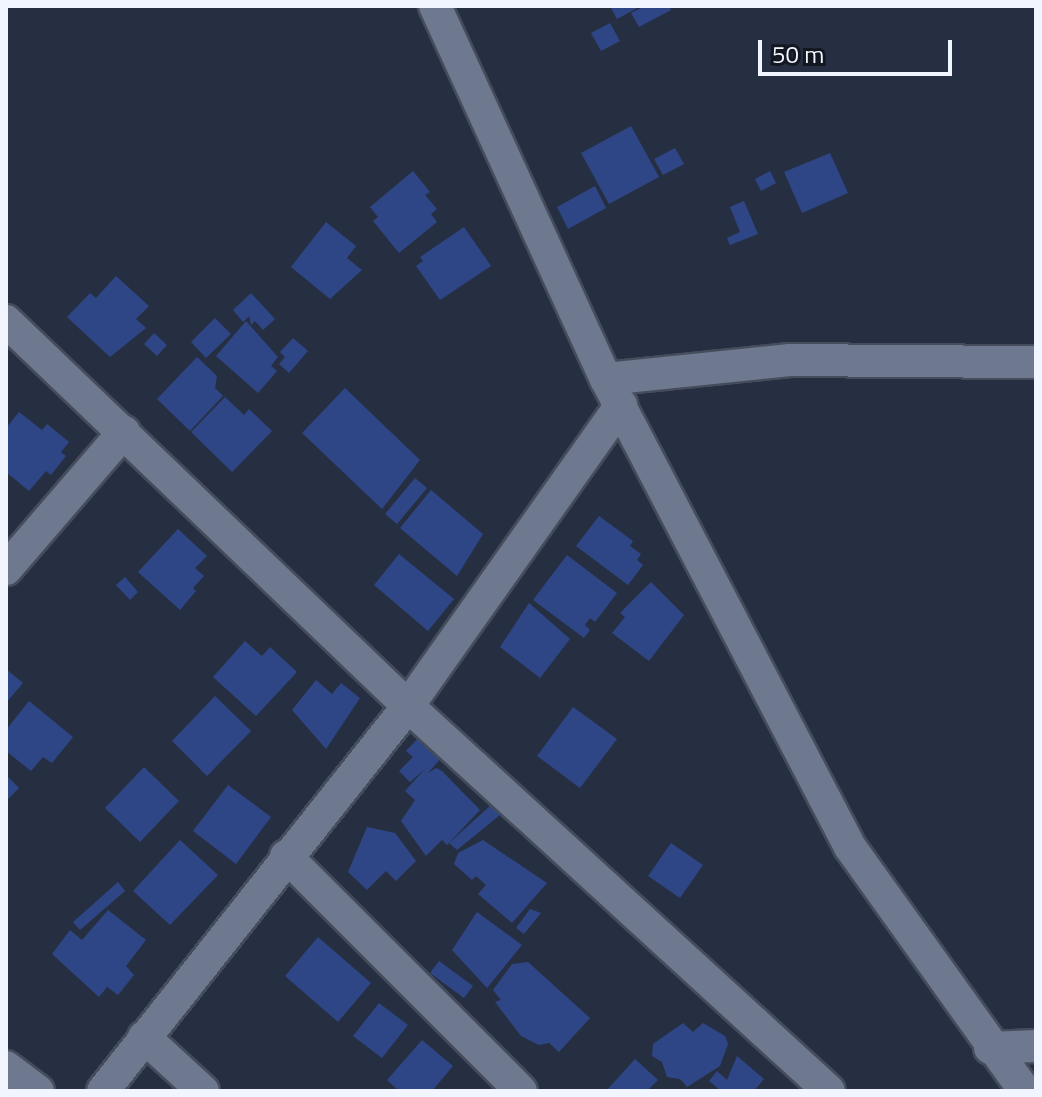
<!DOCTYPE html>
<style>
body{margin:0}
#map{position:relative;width:1042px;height:1097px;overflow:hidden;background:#262f41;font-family:"Titillium Web",sans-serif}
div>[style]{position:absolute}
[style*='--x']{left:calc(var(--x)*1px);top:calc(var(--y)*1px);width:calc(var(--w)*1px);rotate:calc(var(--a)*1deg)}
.building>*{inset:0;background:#2e4686}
.roads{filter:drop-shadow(2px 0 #454c5c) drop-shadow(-2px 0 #454c5c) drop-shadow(0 2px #454c5c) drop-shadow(0 -2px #454c5c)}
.minor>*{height:32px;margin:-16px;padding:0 16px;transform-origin:16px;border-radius:16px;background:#6e788e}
span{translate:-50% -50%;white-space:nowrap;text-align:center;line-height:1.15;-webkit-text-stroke:7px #13171f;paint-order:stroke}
.frame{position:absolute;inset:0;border:8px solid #f0f5ff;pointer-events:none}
.scale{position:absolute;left:758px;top:40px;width:194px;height:36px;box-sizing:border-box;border:4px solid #f0f5ff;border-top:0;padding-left:10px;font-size:24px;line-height:28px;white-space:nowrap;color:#f0f5ff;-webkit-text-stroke:6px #13171f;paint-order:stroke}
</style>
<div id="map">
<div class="building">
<i style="clip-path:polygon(610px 6px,641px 6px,617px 19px)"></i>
<i style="clip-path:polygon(645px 6px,669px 6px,671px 10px,639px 27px,631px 13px)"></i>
<i style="clip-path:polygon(610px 23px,620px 41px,601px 51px,591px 33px)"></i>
<i style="clip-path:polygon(631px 126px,659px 177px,609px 204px,581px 153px)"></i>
<i style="clip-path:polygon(675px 148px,684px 164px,663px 175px,654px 159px)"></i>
<i style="clip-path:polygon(830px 153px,848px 193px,802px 213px,784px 172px)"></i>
<i style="clip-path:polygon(413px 171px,430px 192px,425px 195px,437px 209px,431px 214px,437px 222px,399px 253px,373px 221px,378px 217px,370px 207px)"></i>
<i style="clip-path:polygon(770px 171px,776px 183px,761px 191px,755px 179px)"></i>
<i style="clip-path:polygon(595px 186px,606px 208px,568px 229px,557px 207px)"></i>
<i style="clip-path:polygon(744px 201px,758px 234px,730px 245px,727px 238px,740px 232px,730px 207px)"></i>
<i style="clip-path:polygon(326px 222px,356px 246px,347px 258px,362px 270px,330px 299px,291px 267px)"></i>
<i style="clip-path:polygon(464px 227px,491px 266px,440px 300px,416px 266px,423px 261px,420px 257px)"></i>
<i style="clip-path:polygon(116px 276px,149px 306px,136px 319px,146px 328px,110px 357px,67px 317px,90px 293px,96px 298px)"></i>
<i style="clip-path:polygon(251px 293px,275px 319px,263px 330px,255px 321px,251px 325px,249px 316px,243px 322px,233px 310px)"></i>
<i style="clip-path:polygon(215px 318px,231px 334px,206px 358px,191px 342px)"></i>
<i style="clip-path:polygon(246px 321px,278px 357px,271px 366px,277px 371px,258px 393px,216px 356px)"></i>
<i style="clip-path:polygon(154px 333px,167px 345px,157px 356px,144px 344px)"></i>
<i style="clip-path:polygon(293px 338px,308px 351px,289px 373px,279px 364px,285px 357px,280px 352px)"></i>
<i style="clip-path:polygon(197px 357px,217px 376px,215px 388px,223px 396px,190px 431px,157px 399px)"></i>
<i style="clip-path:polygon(345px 388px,420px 460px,382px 509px,302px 433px)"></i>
<i style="clip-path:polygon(225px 397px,244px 415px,249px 409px,272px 431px,232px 472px,191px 432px)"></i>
<i style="clip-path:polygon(19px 412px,42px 430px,47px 424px,69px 442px,61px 452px,66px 456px,51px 475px,46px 471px,29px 491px,6px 472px,6px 428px)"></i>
<i style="clip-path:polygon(415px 478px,427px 488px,397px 524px,385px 514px)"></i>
<i style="clip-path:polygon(431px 490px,483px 534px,457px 576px,400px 528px)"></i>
<i style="clip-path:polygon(599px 516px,633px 541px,630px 546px,641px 554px,637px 560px,643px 565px,628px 585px,576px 546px)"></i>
<i style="clip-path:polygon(178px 529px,207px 556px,195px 568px,204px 576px,193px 588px,196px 591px,180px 610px,138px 572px)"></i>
<i style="clip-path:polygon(399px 554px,454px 599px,428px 631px,374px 585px)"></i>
<i style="clip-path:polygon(567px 555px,617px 593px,595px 622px,590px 618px,585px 625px,590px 630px,584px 638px,533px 600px)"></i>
<i style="clip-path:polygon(125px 577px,138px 592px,130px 600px,116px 585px)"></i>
<i style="clip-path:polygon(651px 582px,684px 615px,649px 661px,612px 633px,625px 617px,620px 613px)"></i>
<i style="clip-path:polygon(529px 603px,570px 639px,540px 678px,500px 647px)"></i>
<i style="clip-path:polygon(245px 641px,262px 656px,270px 647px,297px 672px,256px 716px,213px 677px)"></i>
<i style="clip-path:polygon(6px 669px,23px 683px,6px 703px)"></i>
<i style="clip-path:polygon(316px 680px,332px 694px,341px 683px,360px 698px,326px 749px,292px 710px)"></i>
<i style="clip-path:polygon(215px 696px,251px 731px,207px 776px,172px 741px)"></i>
<i style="clip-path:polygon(29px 701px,73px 737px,52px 763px,43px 757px,31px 771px,6px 751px,6px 730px)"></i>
<i style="clip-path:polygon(573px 707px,617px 739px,580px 788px,537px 756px)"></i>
<i style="clip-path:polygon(419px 737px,441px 758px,428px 773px,436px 768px,442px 771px,480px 810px,447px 845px,442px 840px,426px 856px,401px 821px,415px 800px,405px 791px,425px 769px,410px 782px,399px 771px,413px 757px,406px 751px)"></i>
<i style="clip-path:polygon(144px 767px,179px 801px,140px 842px,105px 808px)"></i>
<i style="clip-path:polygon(6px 775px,19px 788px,6px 801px)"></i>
<i style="clip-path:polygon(228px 785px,271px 817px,236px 864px,193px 831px)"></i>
<i style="clip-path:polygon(491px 805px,500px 815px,457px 850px,449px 843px)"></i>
<i style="clip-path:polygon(367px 827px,395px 833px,416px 861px,396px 881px,386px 871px,367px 890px,348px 872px)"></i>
<i style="clip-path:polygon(180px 840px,218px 875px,170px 925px,133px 891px)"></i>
<i style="clip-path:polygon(483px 840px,547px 883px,512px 923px,478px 894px,486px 885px,476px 876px,472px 880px,454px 864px,458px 853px)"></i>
<i style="clip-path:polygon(671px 843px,703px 865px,680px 898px,648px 876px)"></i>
<i style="clip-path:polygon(118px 882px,125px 891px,80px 930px,73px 922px)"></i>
<i style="clip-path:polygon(530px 909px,541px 913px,524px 934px,516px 928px)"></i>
<i style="clip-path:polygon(108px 910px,146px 940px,126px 966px,134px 975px,118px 995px,107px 987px,99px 997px,52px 954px,70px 930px,82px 940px)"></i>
<i style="clip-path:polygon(477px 912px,522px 945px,487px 988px,452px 950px)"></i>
<i style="clip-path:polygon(318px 937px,371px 983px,338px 1022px,285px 976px)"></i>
<i style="clip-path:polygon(439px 961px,473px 986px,464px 998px,430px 973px)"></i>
<i style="clip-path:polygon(528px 962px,590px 1018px,559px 1052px,549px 1043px,539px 1045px,521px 1036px,495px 1002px,501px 1000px,493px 990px,512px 964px)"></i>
<i style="clip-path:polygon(379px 1003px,408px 1025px,382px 1058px,353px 1036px)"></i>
<i style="clip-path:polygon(683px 1023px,693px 1032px,703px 1023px,725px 1036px,728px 1044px,720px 1066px,687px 1087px,680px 1079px,667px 1077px,662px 1062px,652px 1056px,653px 1044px)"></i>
<i style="clip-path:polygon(422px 1040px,453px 1066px,432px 1091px,399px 1091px,387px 1080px)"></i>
<i style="clip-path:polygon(737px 1056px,764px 1079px,754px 1091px,721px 1091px,709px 1081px,717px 1071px,727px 1080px)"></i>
<i style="clip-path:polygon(635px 1059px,658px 1080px,647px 1091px,606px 1091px)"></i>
</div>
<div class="roads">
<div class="minor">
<i style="--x:435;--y:6;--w:410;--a:65.4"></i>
<i style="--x:606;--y:379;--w:528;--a:62.46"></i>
<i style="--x:850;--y:847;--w:300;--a:54.4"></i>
<i style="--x:6;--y:321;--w:557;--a:43.76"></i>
<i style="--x:408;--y:706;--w:570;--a:42.44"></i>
<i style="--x:606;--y:379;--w:185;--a:-5.9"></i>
<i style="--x:790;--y:360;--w:246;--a:0.5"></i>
<i style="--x:6;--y:569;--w:181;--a:-49.3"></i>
<i style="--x:286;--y:856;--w:332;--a:45"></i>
<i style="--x:144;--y:1037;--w:80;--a:42.5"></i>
<i style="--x:990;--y:1048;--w:46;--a:-2.5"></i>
<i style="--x:6;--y:1067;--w:40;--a:37"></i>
<i style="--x:103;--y:1091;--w:491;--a:-51.6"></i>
<i style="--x:408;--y:706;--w:369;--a:-54.7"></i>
</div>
</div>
<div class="frame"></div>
<div class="scale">50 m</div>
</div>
